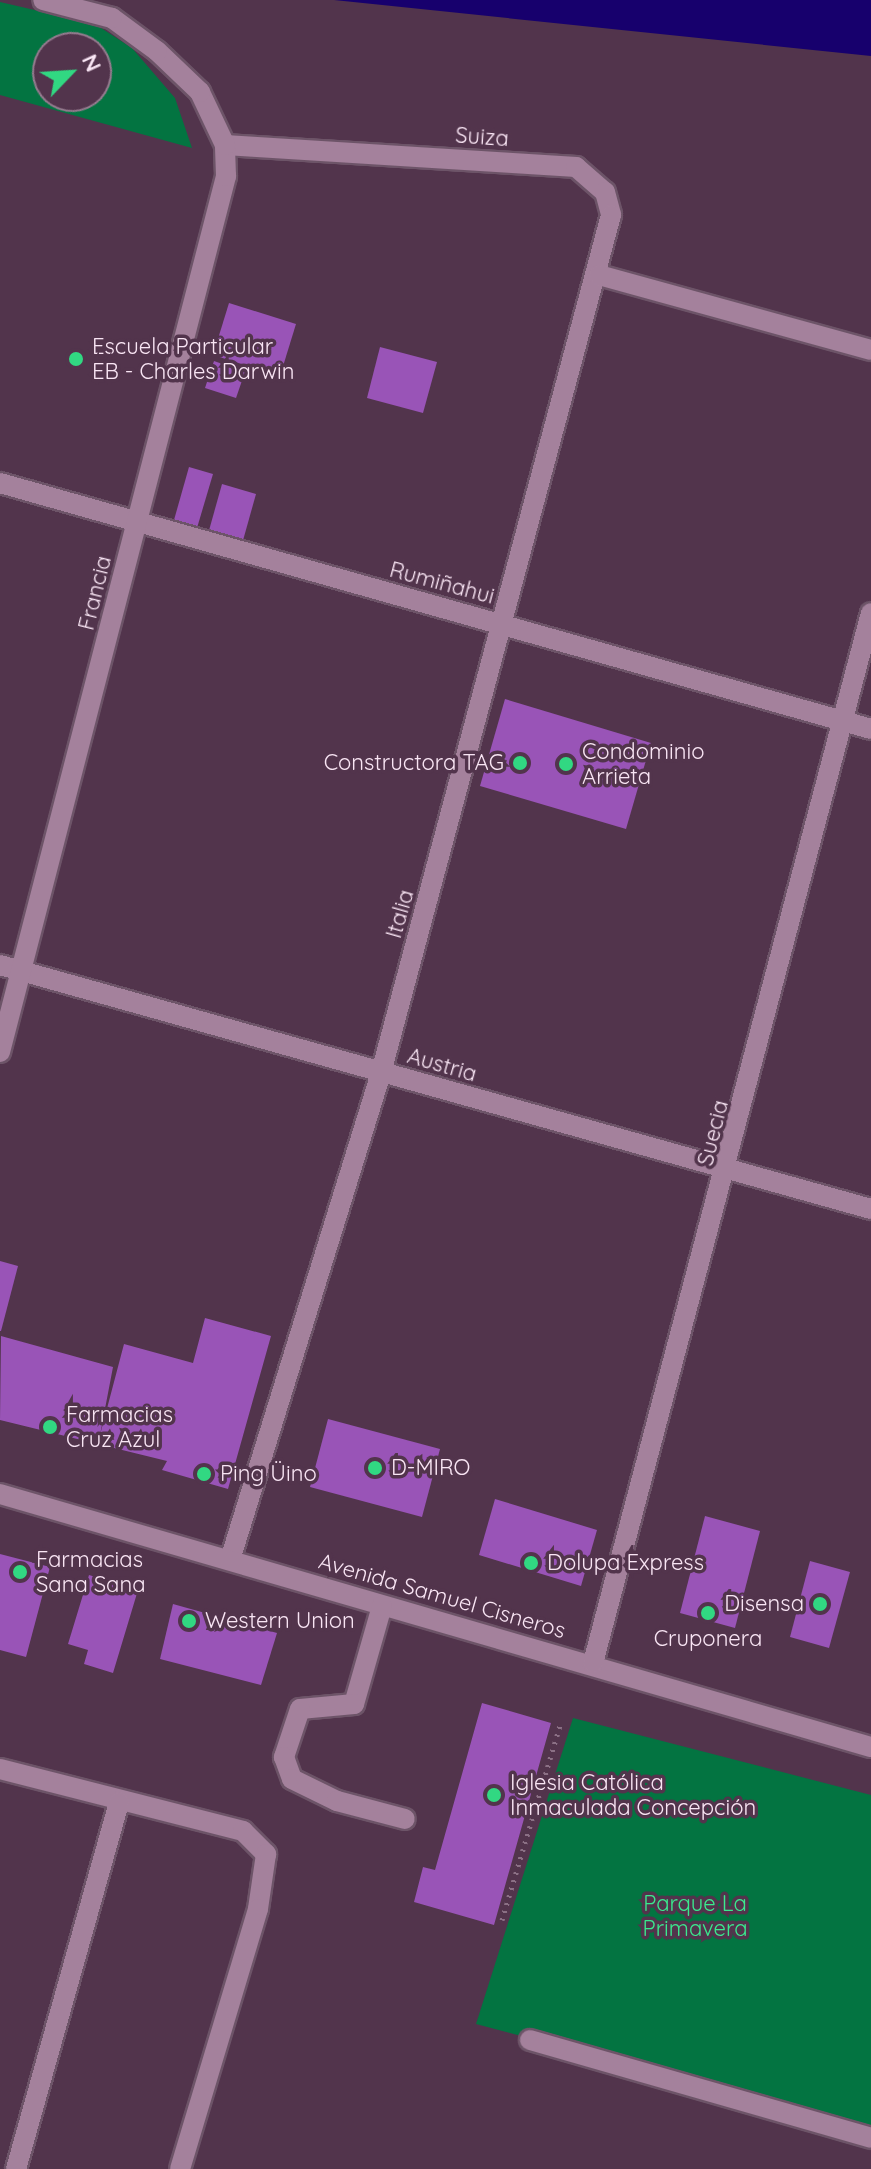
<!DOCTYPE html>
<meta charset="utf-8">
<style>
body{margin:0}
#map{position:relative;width:871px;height:2169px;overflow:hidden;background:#52344c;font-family:Quicksand,sans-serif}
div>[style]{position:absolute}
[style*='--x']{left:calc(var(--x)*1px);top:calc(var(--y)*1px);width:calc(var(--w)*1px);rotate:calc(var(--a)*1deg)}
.green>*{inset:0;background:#037441}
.water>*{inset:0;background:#17006d}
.building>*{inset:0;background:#9954b7}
.path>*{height:5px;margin-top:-2.5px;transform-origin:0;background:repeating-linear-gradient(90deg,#8b7085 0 2px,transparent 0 8px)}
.roads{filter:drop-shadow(2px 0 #6d5468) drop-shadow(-2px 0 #6d5468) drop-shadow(0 2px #6d5468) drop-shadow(0 -2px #6d5468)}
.minor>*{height:20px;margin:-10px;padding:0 10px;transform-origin:10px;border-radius:10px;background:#a4819c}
.dots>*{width:22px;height:22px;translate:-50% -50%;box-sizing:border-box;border:4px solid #52344c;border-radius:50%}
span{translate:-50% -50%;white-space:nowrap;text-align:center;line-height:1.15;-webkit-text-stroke:7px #52344c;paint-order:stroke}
.street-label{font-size:22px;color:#f9e5f4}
.poi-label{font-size:22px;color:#f9e5f4}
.left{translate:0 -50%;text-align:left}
.right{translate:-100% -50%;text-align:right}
.park-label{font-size:22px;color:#3aea8e}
.north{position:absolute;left:32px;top:32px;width:80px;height:80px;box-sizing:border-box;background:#52344c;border:2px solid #957b8f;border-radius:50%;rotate:65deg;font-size:22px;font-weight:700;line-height:32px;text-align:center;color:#f9e5f4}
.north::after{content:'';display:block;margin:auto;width:28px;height:36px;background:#31d882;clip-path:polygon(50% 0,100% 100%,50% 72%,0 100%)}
</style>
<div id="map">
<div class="green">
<i style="clip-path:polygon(evenodd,0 2px,95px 24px,132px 48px,175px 98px,192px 148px,0 95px,0 2px,96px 48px,96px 96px,48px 96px,48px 48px,96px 48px)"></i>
<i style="clip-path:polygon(573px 1718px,871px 1795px,871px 2128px,476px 2024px)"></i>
</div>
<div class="water">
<i style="clip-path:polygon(334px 0,871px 0,871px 56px)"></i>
</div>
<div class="building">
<i style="clip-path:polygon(229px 303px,296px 324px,280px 376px,213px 355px)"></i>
<i style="clip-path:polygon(380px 347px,437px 362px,423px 413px,367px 398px)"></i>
<i style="clip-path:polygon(214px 361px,245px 372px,236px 398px,205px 388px)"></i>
<i style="clip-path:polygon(189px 467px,213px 474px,197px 528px,174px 520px)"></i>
<i style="clip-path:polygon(222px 484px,256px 494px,242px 544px,208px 534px)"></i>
<i style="clip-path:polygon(505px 699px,651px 743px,626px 829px,480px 786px)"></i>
<i style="clip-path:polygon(0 1261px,18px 1266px,1px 1331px,0 1331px)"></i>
<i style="clip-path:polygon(205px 1318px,271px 1336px,228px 1489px,162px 1470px,167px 1461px,0 1420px,1px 1336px,113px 1367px,100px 1435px,124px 1344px,193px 1363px)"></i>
<i style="clip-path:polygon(328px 1419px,440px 1449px,422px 1517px,310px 1487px)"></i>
<i style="clip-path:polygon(495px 1499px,597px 1530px,581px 1586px,479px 1555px)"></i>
<i style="clip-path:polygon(705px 1516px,760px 1531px,735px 1628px,680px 1613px)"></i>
<i style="clip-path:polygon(0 1554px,50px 1567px,26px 1657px,0 1650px)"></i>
<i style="clip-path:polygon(810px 1561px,850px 1572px,829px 1648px,790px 1637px)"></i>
<i style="clip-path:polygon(89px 1575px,138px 1590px,113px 1673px,84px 1664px,88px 1650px,68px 1644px)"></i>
<i style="clip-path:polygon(173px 1604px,277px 1633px,261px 1685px,160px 1659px)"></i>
<i style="clip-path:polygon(482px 1703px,551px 1723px,494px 1925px,414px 1902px,423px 1867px,435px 1870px)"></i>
</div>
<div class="path">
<i style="--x:502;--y:1920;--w:207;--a:-73.4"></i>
</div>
<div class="roads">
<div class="minor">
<i style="--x:225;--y:145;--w:352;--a:3.6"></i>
<i style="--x:576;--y:167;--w:38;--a:41"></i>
<i style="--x:605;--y:192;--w:24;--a:75"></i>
<i style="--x:611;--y:215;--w:888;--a:105.01"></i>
<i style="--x:381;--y:1073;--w:510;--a:107.23"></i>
<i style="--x:599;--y:275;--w:282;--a:15.4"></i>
<i style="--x:0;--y:483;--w:905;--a:15.77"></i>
<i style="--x:0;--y:965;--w:905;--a:15.65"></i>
<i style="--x:0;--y:1052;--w:905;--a:-75.53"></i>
<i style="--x:226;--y:176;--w:31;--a:-92"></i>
<i style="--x:225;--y:145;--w:59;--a:-115.3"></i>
<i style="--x:200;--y:92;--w:59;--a:-136.4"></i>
<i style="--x:157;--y:51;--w:56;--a:-143.7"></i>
<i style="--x:112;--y:18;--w:71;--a:-165.4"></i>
<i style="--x:0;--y:1494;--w:907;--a:16.2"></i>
<i style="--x:382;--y:1606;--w:102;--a:105.9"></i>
<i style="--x:354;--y:1704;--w:54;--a:174.7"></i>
<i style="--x:300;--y:1709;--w:51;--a:108.4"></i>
<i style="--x:284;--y:1757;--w:23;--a:70"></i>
<i style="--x:292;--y:1779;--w:50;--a:26.1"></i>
<i style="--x:337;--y:1801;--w:70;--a:14.8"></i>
<i style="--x:593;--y:1663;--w:1086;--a:-75.17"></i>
<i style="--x:0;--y:1769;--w:251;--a:14.3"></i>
<i style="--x:243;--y:1831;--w:33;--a:45"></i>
<i style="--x:266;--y:1854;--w:56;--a:98.3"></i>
<i style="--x:258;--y:1909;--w:271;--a:106.7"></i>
<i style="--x:530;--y:2040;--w:355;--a:16"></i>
<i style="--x:16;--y:2169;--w:381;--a:-74.3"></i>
</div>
</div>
<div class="dots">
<i style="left:76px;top:359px;background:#31d882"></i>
<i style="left:520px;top:763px;background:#31d882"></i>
<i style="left:566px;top:764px;background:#31d882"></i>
<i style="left:50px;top:1427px;background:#31d882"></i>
<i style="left:375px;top:1468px;background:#31d882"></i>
<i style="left:204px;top:1474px;background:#31d882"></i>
<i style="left:531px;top:1563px;background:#31d882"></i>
<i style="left:20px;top:1572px;background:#31d882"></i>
<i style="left:820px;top:1604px;background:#31d882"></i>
<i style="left:708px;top:1613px;background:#31d882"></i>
<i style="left:189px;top:1621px;background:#31d882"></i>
<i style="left:494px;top:1795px;background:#31d882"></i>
</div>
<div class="street-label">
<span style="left:482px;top:137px;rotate:4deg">Suiza</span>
<span style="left:442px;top:583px;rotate:15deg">Rumiñahui</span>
<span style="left:95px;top:593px;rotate:-76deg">Francia</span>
<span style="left:400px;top:914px;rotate:-74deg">Italia</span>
<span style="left:442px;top:1065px;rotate:16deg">Austria</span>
<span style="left:713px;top:1133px;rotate:-76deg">Suecia</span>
<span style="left:442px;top:1596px;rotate:16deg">Avenida Samuel Cisneros</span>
</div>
<div class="poi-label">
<span class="left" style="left:92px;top:359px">Escuela Particular<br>EB - Charles Darwin</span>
<span class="left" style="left:582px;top:764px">Condominio<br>Arrieta</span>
<span class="right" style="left:504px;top:763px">Constructora TAG</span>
<span class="left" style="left:66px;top:1427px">Farmacias<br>Cruz Azul</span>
<span class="left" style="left:391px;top:1468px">D-MIRO</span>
<span class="left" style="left:220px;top:1474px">Ping Üino</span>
<span class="left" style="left:36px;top:1572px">Farmacias<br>Sana Sana</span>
<span class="left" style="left:547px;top:1563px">Dolupa Express</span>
<span class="right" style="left:804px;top:1604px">Disensa</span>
<span class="left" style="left:205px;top:1621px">Western Union</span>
<span style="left:708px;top:1639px">Cruponera</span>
<span class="left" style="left:510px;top:1795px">Iglesia Católica<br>Inmaculada Concepción</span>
</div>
<div class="park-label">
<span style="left:695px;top:1916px">Parque La<br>Primavera</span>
</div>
<div class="north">N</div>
</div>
